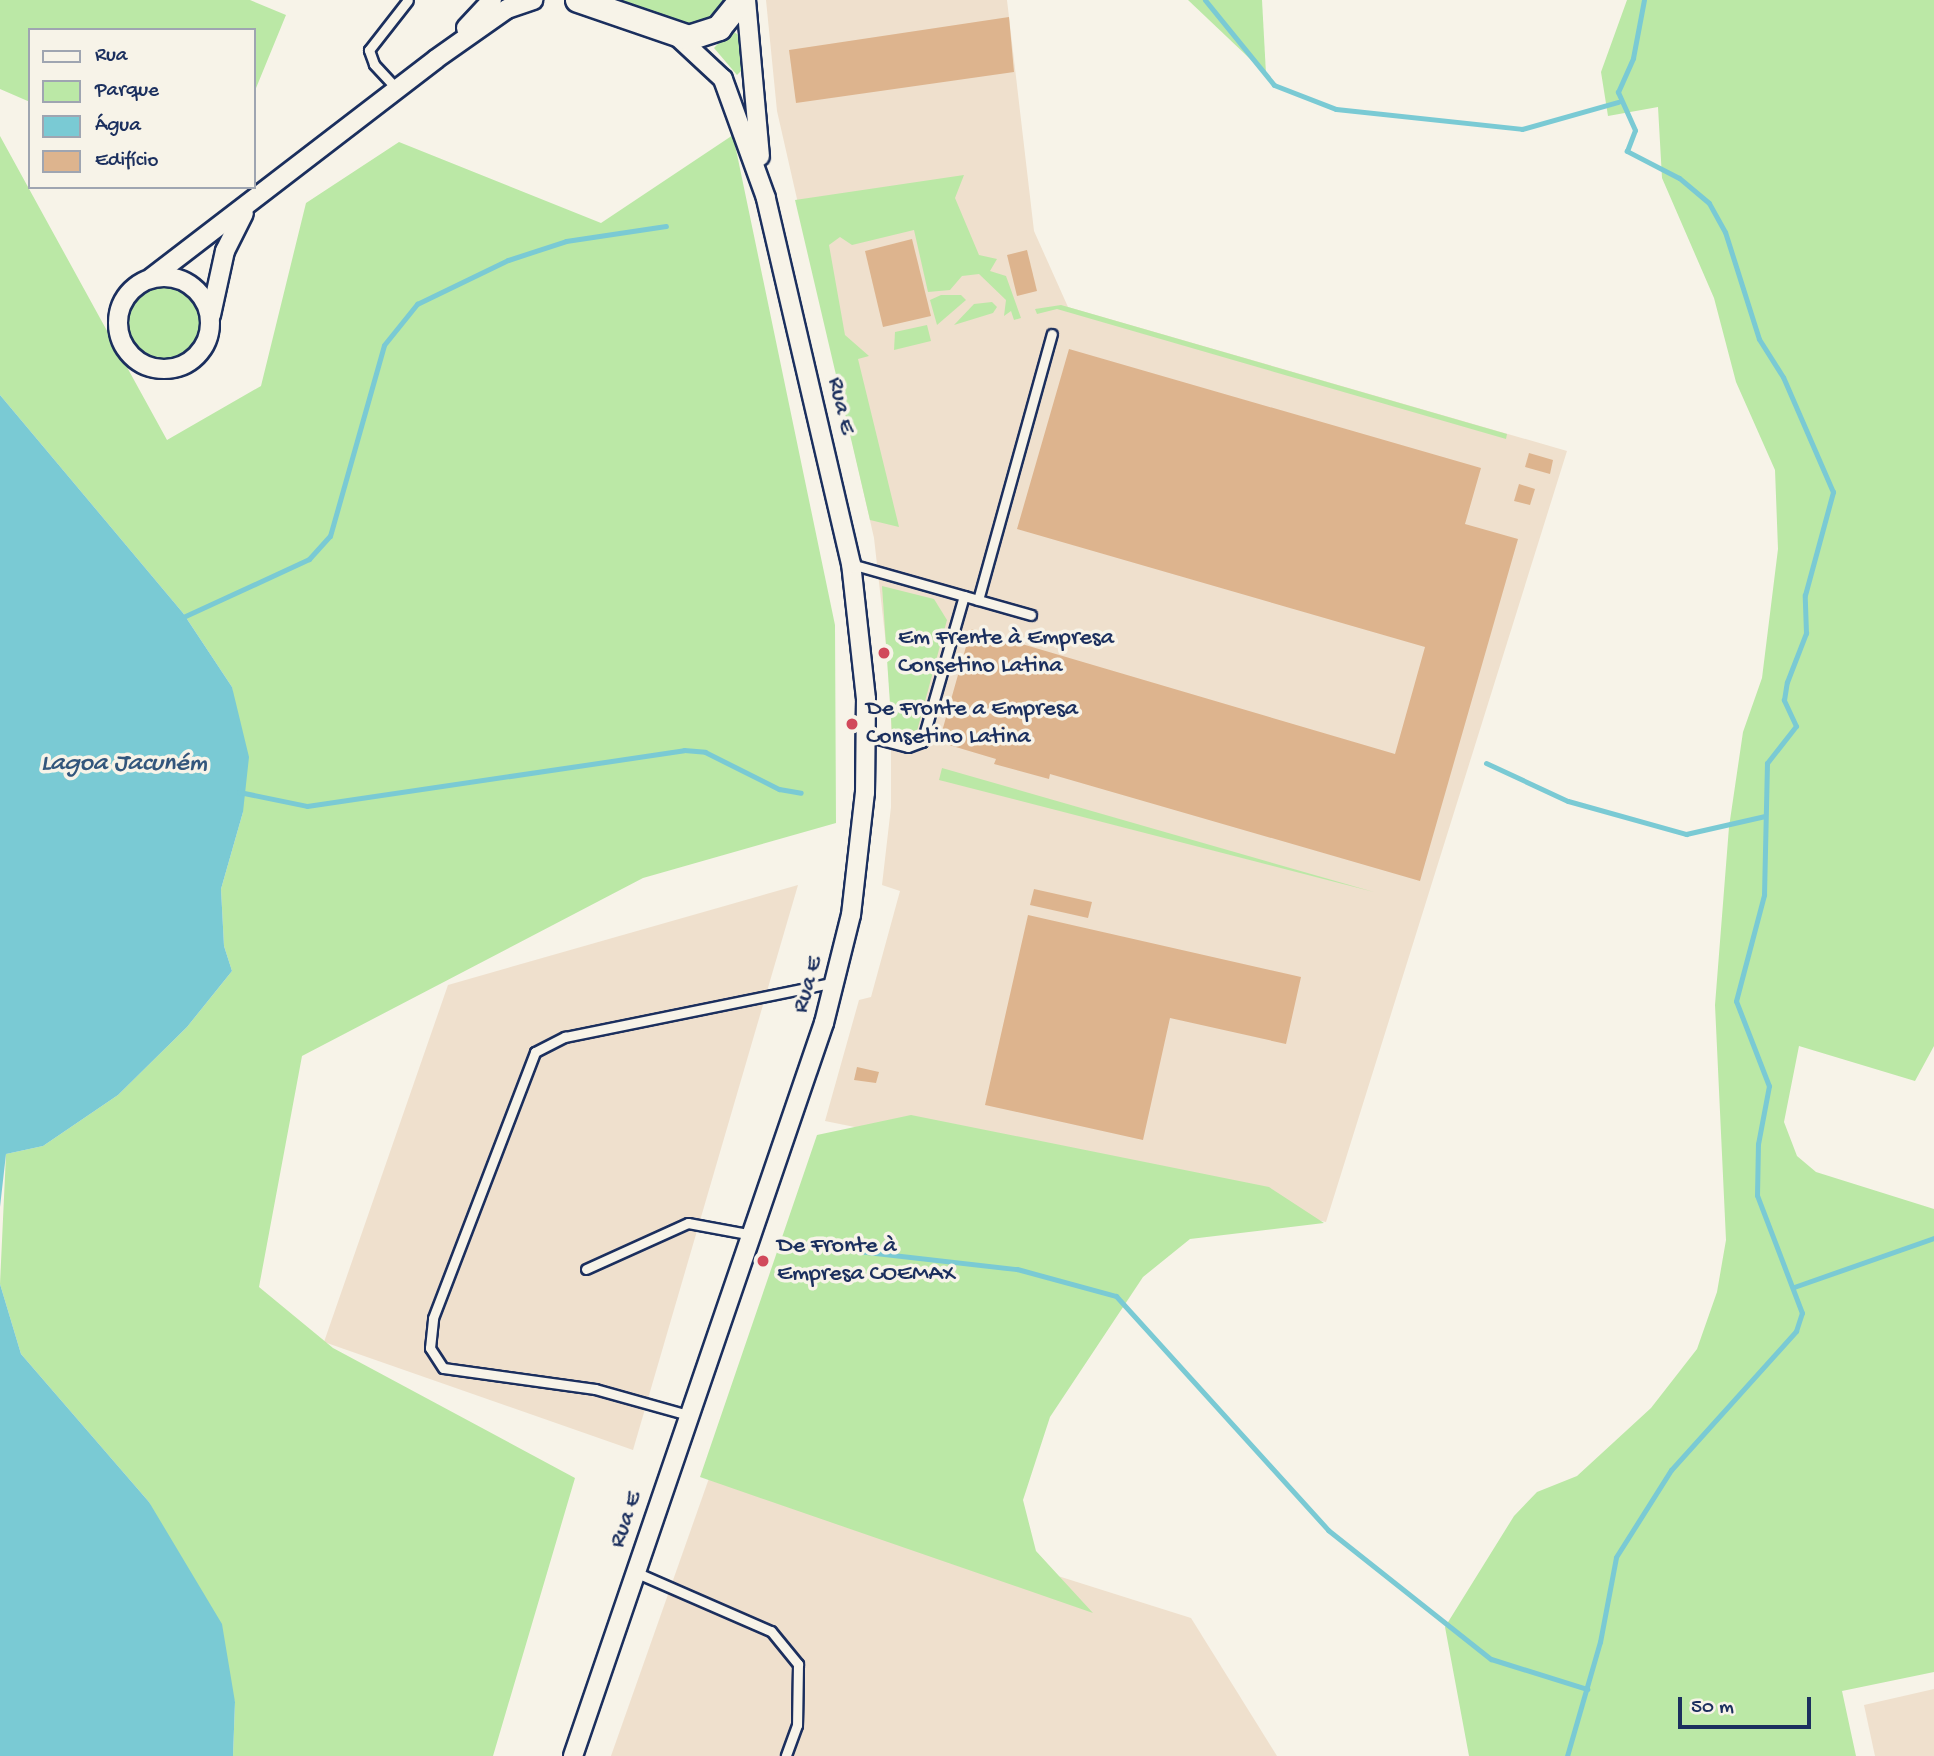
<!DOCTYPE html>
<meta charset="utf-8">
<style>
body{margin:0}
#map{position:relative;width:1934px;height:1756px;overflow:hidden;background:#f7f3e8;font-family:"Gochi Hand",sans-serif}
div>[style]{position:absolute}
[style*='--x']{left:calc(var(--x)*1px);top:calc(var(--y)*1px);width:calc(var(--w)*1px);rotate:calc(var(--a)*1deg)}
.built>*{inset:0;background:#efe0cd}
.green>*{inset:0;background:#bbe8a6}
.round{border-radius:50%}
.water>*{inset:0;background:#7acad4}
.stream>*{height:5px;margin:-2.5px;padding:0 2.5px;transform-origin:2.5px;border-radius:2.5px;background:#7acad4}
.building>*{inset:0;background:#ddb48e}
.roads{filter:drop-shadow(2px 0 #1b2f5e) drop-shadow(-2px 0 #1b2f5e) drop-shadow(0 2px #1b2f5e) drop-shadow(0 -2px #1b2f5e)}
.lane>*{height:9px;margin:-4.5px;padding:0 4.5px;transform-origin:4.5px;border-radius:4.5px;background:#f7f3e8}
.street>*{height:18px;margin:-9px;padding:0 9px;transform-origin:9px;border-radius:9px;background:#f7f3e8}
.street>.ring{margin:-9px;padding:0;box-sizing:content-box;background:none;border:18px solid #f7f3e8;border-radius:50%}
.secondary>*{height:24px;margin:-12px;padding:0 12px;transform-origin:12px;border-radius:12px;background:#f7f3e8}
.dots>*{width:19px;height:19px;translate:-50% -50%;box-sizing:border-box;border:4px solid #f7f3e8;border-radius:50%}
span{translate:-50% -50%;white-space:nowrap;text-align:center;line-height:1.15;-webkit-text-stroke:7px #f7f3e8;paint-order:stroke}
.street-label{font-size:24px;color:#1b2f5e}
.poi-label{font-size:24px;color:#1b2f5e}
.left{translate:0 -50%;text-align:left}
.water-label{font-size:26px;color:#33567c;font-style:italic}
.legend{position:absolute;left:28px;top:28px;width:228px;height:161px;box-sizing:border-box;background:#f7f3e8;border:2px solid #9fa5b1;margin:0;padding:9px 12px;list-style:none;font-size:21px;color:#1b2f5e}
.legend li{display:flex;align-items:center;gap:14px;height:35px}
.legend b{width:35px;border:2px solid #9fa5b1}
.scale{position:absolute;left:1678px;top:1697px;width:133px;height:32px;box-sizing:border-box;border:4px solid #1b2f5e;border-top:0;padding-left:9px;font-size:21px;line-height:24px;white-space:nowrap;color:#1b2f5e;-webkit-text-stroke:5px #f7f3e8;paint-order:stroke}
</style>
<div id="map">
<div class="built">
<i style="clip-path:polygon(766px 0,1007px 0,1034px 231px,1068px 307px,1567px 451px,1326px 1222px,825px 1121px,859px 1000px,871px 997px,900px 891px,882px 885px,891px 807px,891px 689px,874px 538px,777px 111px)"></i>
<i style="clip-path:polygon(798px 885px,633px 1450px,324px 1342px,448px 985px)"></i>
<i style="clip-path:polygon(713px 1467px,1191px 1618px,1277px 1756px,611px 1756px)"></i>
<i style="clip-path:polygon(1934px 1689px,1934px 1756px,1875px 1756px,1864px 1705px)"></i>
</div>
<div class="green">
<i style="clip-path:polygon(0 0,250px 0,286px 15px,254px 93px,254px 30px,30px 30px,30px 102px,0 89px)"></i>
<i style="clip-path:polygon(603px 0,732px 0,723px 14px,694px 27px)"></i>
<i style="clip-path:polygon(1188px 0,1262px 0,1266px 74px)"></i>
<i style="clip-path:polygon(1627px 0,1934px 0,1934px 1046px,1915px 1081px,1799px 1046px,1784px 1122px,1797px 1156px,1816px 1172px,1934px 1209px,1934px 1672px,1842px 1691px,1856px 1756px,1469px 1756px,1445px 1627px,1514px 1516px,1537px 1492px,1577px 1476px,1651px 1408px,1697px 1349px,1717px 1292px,1726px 1240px,1715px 1005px,1729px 827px,1743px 732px,1762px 678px,1778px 549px,1775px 470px,1736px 382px,1714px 298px,1662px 178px,1658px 107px,1608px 116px,1601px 72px)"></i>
<i style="clip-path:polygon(731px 30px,740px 36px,743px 69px,737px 75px,714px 48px)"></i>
<i style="clip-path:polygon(733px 135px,835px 625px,836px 823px,643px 878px,302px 1056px,259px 1287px,333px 1348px,575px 1478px,493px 1756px,233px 1756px,235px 1702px,149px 1502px,21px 1354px,0 1284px,6px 1154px,43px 1146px,118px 1095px,187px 1027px,232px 971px,224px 946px,221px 889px,243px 812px,232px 687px,183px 613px,0 395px,0 136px,167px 440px,261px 386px,306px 203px,399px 142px,601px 223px)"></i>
<i style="clip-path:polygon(964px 175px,955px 198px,979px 255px,997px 259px,990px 271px,1006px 276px,1021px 318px,1014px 320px,1011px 311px,1004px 316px,1006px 300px,979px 274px,962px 276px,950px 290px,928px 292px,914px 230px,852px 245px,840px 237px,829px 245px,845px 335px,869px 356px,858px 359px,899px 527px,870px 520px,795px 200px)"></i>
<i class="round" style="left:123px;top:282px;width:82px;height:82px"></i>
<i style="clip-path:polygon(941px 295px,961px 295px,966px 300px,937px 325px,930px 300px)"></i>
<i style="clip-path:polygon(992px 302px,997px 307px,993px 313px,954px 325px,974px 304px)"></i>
<i style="clip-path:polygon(1061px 305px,1068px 307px,1507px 434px,1506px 439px,1057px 309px,1037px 314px,1035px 309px)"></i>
<i style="clip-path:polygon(927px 325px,931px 341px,894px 350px,895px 332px)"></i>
<i style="clip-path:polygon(882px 586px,934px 599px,947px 620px,917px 731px,909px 736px,892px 733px)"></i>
<i style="clip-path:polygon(942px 768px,1374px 892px,939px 780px)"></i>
<i style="clip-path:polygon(911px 1115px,1269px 1187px,1324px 1223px,1190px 1239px,1143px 1277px,1050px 1417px,1023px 1500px,1036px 1551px,1093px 1613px,700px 1477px,817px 1135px)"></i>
</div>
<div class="water">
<i style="clip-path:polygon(0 395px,183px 613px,232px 687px,249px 757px,243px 812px,221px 889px,224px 946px,232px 971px,187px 1027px,118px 1095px,43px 1146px,6px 1154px,0 1207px)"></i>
<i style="clip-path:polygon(0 1284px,21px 1354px,149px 1502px,222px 1624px,235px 1702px,233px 1756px,0 1756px)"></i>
</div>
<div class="stream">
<i style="--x:1205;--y:0;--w:109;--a:50.9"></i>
<i style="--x:1274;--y:85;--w:66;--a:21.2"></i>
<i style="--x:1336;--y:109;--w:187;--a:6.1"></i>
<i style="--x:1522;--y:129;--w:100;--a:-15.7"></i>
<i style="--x:181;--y:618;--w:141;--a:-24.7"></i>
<i style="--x:309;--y:559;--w:31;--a:-48"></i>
<i style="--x:330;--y:536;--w:198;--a:-74.2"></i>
<i style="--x:384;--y:345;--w:53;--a:-51.2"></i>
<i style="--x:417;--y:304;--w:101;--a:-25.8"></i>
<i style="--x:508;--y:260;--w:61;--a:-18.1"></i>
<i style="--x:566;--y:241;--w:101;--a:-8.5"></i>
<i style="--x:1486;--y:763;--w:90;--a:24.9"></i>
<i style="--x:1568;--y:801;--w:123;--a:15.6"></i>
<i style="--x:1686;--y:834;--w:81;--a:-12.8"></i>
<i style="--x:239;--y:792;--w:69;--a:11.6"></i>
<i style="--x:307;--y:806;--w:381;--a:-8.4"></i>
<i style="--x:684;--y:750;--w:21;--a:5"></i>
<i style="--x:705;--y:752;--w:83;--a:26.6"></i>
<i style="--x:779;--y:789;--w:22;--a:10"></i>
<i style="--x:805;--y:1245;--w:213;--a:6.5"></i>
<i style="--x:1017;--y:1269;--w:103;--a:15.3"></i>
<i style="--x:1116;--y:1296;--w:316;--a:47.8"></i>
<i style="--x:1328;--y:1530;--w:208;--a:38.4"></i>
<i style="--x:1491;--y:1659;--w:101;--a:17.4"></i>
<i style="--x:1794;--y:1287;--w:148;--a:-19.3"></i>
<i style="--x:1567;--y:1756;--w:119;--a:-73.9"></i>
<i style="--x:1600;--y:1642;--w:86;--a:-79.3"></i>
<i style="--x:1616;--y:1557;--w:103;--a:-57.7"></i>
<i style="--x:1671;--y:1470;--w:187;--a:-48"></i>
<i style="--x:1796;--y:1331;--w:19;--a:-72"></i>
<i style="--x:1802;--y:1313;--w:126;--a:-110.9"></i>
<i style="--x:1757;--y:1195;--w:51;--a:-88.9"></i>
<i style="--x:1758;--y:1144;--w:59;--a:-79.3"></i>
<i style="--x:1769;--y:1086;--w:91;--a:-111.2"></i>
<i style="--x:1736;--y:1001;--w:110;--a:-75.2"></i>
<i style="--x:1764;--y:895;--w:132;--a:-88.7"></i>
<i style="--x:1767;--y:763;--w:47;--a:-51.9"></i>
<i style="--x:1796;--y:726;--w:29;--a:-115"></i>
<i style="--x:1784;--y:700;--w:18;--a:-81"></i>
<i style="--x:1787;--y:682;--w:53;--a:-68.8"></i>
<i style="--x:1806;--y:633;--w:38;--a:-92"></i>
<i style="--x:1805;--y:595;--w:107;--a:-74.8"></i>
<i style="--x:1833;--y:492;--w:125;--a:-113.5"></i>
<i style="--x:1783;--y:377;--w:45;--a:-122.3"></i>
<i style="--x:1759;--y:339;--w:112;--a:-107.6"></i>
<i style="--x:1725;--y:232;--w:33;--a:-119"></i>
<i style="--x:1709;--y:203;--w:39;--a:-140"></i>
<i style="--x:1679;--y:178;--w:59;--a:-152.6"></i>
<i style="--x:1627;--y:151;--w:22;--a:-69"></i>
<i style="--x:1635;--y:130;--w:42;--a:-114.1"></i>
<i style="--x:1618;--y:92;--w:37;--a:-66"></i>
<i style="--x:1633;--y:58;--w:59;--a:-79.3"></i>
</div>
<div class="building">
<i style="clip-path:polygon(1009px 17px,1014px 72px,796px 103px,789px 50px)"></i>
<i style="clip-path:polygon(912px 239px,931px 316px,883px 327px,865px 251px)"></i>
<i style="clip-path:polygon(1027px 250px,1037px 291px,1017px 296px,1007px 255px)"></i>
<i style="clip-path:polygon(1069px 349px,1481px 468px,1465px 524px,1518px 539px,1420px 881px,1050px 774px,1049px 779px,994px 764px,996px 759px,939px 742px,971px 629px,1395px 754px,1425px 647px,1017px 529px)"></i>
<i style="clip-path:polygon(1529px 453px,1553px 460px,1550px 474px,1525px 467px)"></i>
<i style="clip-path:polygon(1519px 484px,1535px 489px,1530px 505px,1514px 501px)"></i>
<i style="clip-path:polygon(1034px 889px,1092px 902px,1088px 918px,1030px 905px)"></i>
<i style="clip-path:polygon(1028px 915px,1301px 977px,1286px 1044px,1170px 1018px,1143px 1140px,985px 1105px)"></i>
<i style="clip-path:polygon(857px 1067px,879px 1072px,876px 1083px,854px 1080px)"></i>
</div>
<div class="roads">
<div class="lane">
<i style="--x:397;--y:89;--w:34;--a:-133"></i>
<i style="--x:374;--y:64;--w:15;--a:-110"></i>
<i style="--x:369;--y:50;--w:63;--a:-52"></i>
<i style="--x:851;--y:564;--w:187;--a:15.8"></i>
<i style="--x:978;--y:600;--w:276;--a:-74.5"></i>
<i style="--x:866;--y:736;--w:43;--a:14.7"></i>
<i style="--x:908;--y:747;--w:15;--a:-20"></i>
<i style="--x:922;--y:742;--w:152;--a:-74"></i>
<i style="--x:586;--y:1269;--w:112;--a:-24.3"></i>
<i style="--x:688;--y:1223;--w:66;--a:10.5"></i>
<i style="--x:688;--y:1415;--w:97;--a:-164.4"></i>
<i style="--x:595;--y:1389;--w:153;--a:-172.1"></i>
<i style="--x:443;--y:1368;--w:24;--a:-123"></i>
<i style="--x:430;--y:1348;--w:30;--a:-84"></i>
<i style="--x:433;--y:1318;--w:285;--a:-69"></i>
<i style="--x:535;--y:1052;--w:34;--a:-27"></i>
<i style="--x:565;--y:1037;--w:276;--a:-11.5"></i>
<i style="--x:635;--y:1572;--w:148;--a:23.5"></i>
<i style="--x:771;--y:1631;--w:43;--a:50.7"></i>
<i style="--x:798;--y:1664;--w:61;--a:90.9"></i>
<i style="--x:797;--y:1725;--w:33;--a:110"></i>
</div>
<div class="street">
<i style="--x:746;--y:0;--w:157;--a:84.9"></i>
<i style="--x:466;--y:28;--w:38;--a:-47"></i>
<i class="ring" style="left:118px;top:277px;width:74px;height:74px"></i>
<i style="--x:151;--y:278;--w:359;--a:-37.5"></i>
<i style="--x:436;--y:59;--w:87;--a:-35.2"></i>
<i style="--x:507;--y:9;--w:28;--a:-19"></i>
<i style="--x:211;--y:315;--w:66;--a:-77.7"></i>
<i style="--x:225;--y:251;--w:42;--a:-63.4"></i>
<i style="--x:573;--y:1756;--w:775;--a:-71.1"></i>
<i style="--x:824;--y:1023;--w:111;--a:-76"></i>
<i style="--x:851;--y:915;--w:123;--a:-83.5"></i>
<i style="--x:865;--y:793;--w:94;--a:-89.4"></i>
<i style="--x:866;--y:699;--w:136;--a:-96.3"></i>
<i style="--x:851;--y:564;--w:376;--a:-103.1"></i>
<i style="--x:766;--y:198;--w:127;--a:-109.9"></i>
<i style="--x:723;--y:79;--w:60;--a:-137"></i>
</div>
<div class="secondary">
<i style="--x:578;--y:0;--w:117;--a:18.9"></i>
<i style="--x:689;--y:38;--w:32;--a:-18"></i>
<i style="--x:719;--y:28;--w:36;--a:-51"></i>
</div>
</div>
<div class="dots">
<i style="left:884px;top:653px;background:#d1495b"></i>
<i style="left:852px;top:724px;background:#d1495b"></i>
<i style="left:763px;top:1261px;background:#d1495b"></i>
</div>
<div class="street-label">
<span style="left:840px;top:406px;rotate:77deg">Rua E</span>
<span style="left:809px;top:985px;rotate:-74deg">Rua E</span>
<span style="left:627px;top:1520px;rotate:-71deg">Rua E</span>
</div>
<div class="poi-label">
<span class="left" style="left:898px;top:653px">Em Frente à Empresa<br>Consetino Latina</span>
<span class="left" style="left:866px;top:724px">De Fronte a Empresa<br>Consetino Latina</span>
<span class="left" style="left:777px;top:1261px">De Fronte à<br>Empresa COEMAX</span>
</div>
<div class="water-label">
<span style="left:124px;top:765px">Lagoa Jacuném</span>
</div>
<ul class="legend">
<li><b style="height:9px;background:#f7f3e8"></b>Rua</li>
<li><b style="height:19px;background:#bbe8a6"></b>Parque</li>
<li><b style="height:19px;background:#7acad4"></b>Água</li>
<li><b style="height:19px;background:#ddb48e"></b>Edifício</li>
</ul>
<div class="scale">50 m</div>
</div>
